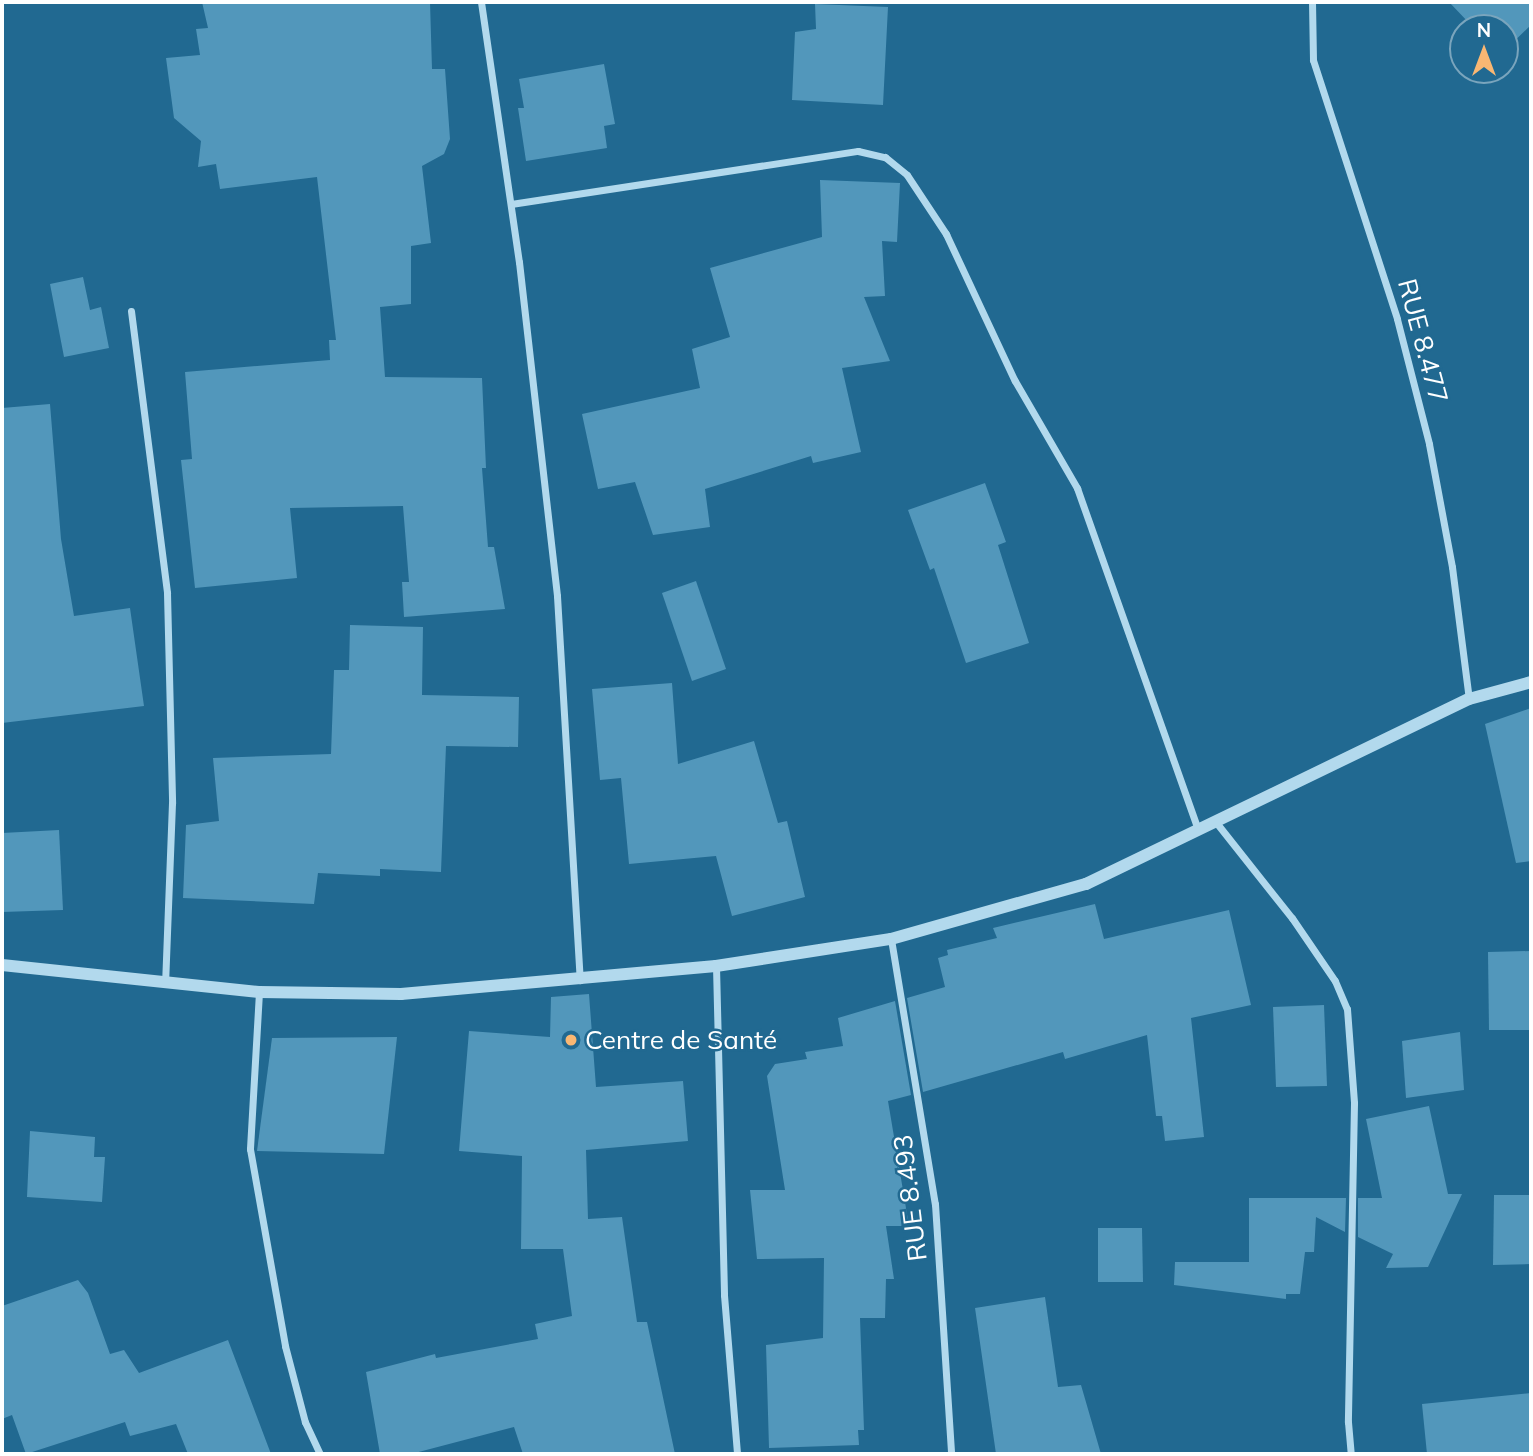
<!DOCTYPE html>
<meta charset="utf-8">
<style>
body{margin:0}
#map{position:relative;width:1533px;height:1456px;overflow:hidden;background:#216991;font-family:Mulish,sans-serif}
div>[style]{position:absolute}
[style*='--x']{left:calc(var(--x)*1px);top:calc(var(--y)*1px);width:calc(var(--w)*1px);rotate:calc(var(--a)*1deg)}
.building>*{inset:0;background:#5297bb}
.minor>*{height:7px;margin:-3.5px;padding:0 3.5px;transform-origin:3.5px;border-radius:3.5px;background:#b2d9ed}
.tertiary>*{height:12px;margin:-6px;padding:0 6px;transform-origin:6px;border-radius:6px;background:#b2d9ed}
.dots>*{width:19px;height:19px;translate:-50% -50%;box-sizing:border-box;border:4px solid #216991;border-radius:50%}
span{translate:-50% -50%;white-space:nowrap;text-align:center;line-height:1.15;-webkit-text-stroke:5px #216991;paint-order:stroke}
.street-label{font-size:26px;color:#fff}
.poi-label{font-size:26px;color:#fff}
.left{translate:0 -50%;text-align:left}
.frame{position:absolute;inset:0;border:4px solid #fff;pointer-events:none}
.north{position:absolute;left:1449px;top:14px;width:70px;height:70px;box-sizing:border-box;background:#216991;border:2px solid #7aa5bd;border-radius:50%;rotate:0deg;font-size:19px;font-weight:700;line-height:28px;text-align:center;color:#fff}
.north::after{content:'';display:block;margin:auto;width:24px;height:32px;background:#f9b773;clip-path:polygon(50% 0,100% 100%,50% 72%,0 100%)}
</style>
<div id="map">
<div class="building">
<i style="clip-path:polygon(202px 2px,430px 2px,432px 69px,445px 69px,450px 139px,444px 154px,422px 166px,431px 243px,411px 246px,411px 304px,380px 307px,385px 377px,482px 378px,486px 468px,482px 468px,488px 547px,494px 547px,505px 609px,404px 617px,402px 582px,409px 582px,403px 506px,290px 508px,297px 578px,195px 588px,181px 460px,192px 459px,185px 372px,330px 360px,329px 340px,336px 340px,317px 177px,220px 189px,216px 164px,198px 167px,201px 141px,174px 118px,166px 58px,200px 55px,196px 29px,208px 28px)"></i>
<i style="clip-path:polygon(1449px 2px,1531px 2px,1531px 25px,1505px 50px,1505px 28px,1466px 28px,1470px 24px)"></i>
<i style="clip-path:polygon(815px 4px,888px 7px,883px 105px,792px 100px,795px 32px,816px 29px)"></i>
<i style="clip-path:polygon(604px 64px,615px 124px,604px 126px,607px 148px,526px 161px,518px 108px,524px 108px,519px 79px)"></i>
<i style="clip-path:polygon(820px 180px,900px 183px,897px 242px,882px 241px,885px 296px,864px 297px,890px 361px,842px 368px,861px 452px,813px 463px,811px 456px,705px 489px,710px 527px,653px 535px,635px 482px,598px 489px,582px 414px,700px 388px,692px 349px,730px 337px,710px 268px,822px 237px)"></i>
<i style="clip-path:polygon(83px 277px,90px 310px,101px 307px,109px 348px,64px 357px,50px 284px)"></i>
<i style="clip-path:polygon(50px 404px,61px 539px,74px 616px,130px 608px,144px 706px,2px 723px,2px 408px)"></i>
<i style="clip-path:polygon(985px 483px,1006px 542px,998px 545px,1029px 643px,966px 663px,934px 568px,930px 570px,908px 510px)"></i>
<i style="clip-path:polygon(696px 581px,726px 669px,692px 681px,662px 593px)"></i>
<i style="clip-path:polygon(350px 625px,423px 627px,422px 695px,519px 697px,518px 747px,446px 746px,441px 872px,380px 869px,380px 876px,318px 873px,314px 904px,183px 898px,186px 825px,219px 821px,213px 758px,331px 754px,334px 670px,349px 670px)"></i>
<i style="clip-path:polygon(672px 683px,678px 764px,754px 741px,778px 823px,787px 821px,805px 897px,732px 916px,716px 856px,629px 864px,621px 778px,600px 780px,592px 689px)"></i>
<i style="clip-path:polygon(1531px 708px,1531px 861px,1516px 863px,1485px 724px)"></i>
<i style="clip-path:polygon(59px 830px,63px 910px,2px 912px,2px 833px)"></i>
<i style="clip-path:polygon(1095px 904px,1104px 939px,1229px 910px,1251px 1005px,1191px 1018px,1204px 1137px,1165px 1141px,1162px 1116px,1156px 1116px,1147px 1035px,1065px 1059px,1063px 1052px,923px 1092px,907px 998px,945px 987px,938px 958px,948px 955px,947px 950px,997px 938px,993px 928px)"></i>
<i style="clip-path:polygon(1531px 951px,1531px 1030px,1489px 1030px,1488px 952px)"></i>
<i style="clip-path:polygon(589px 994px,596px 1087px,683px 1081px,688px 1141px,586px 1150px,588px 1219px,622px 1217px,637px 1322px,647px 1322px,675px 1454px,523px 1454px,514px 1427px,411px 1454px,380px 1454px,366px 1372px,435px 1354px,436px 1358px,538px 1339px,535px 1324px,572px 1316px,563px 1249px,521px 1249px,522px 1156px,459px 1151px,469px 1031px,550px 1037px,551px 997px)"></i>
<i style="clip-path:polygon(895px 1001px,911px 1095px,888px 1101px,909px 1226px,886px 1226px,894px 1279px,886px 1279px,885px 1318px,860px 1318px,864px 1430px,858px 1430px,859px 1445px,769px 1448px,766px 1345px,823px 1338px,824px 1258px,757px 1259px,750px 1190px,785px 1190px,767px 1076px,775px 1064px,807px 1059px,805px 1052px,843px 1046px,838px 1018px)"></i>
<i style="clip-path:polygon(1324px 1005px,1327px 1086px,1276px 1087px,1273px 1007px)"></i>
<i style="clip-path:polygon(1460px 1032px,1464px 1090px,1406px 1098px,1402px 1041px)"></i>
<i style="clip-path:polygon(397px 1037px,384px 1154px,257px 1151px,272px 1038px)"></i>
<i style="clip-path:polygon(1429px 1106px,1448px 1194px,1462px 1194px,1428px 1267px,1386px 1268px,1393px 1254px,1358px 1237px,1358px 1198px,1382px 1198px,1366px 1119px)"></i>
<i style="clip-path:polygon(30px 1131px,95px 1137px,94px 1157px,105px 1157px,102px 1202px,27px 1197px)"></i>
<i style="clip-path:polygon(1494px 1195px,1531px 1195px,1531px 1264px,1493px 1265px)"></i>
<i style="clip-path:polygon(1249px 1198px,1346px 1198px,1345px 1232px,1316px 1217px,1314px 1252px,1305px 1252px,1300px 1294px,1286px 1294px,1286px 1299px,1174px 1285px,1175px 1262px,1249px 1262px)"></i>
<i style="clip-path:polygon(1098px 1228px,1142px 1228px,1143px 1282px,1098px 1282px)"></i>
<i style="clip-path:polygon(78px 1280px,88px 1293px,110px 1354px,124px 1350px,139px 1373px,228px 1340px,271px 1454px,188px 1454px,176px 1424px,130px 1436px,125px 1422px,26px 1454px,12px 1415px,2px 1419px,2px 1306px)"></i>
<i style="clip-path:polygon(1045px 1297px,1058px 1387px,1081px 1385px,1101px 1454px,996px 1454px,975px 1308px)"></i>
<i style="clip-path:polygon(1531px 1393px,1531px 1454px,1427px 1454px,1422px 1404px)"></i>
</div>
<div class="minor">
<i style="--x:481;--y:2;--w:263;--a:81.7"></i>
<i style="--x:519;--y:262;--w:336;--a:83.5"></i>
<i style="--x:557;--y:596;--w:385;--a:86.6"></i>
<i style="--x:1312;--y:2;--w:58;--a:89"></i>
<i style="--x:1313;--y:60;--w:272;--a:72"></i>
<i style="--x:1397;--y:319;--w:129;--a:75.6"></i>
<i style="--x:1429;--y:444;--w:125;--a:79.4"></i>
<i style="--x:1452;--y:567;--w:133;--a:82.7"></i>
<i style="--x:511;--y:204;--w:351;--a:-8.7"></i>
<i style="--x:858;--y:151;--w:28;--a:13"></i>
<i style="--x:885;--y:157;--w:28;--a:39"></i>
<i style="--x:907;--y:175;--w:71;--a:56.5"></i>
<i style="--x:946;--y:234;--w:162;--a:64.9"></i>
<i style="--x:1015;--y:381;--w:124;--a:59.9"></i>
<i style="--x:1077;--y:488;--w:362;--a:70.5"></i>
<i style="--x:131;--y:311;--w:284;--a:82.7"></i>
<i style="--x:167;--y:593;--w:210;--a:88.6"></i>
<i style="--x:172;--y:803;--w:180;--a:92.2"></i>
<i style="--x:1215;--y:821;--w:124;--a:51.6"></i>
<i style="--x:1292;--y:918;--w:76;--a:55.7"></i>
<i style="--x:1335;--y:981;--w:30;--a:67"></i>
<i style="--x:1347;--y:1009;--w:94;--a:85.7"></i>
<i style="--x:1354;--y:1103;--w:319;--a:91.1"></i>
<i style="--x:1348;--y:1422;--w:32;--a:85"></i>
<i style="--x:891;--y:939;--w:269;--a:80.6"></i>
<i style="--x:935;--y:1204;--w:251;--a:86.3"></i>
<i style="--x:716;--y:966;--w:329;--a:88.6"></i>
<i style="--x:724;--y:1295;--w:160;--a:85.3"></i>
<i style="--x:259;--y:992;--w:157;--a:93.3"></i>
<i style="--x:250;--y:1149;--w:200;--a:79.9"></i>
<i style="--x:285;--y:1346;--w:79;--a:75.3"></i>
<i style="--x:305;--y:1422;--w:35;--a:65"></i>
</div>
<div class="tertiary">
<i style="--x:2;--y:965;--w:258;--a:6"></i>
<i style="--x:259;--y:992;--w:142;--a:0.8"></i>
<i style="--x:401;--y:994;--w:316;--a:-5.1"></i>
<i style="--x:716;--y:966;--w:177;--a:-8.8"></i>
<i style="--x:891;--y:939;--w:203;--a:-15.8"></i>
<i style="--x:1086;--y:884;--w:425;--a:-25.8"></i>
<i style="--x:1469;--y:699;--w:64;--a:-15.3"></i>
</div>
<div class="dots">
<i style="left:571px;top:1040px;background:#f9b773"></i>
</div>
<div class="street-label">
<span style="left:1423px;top:341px;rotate:75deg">RUE 8.477</span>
<span style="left:910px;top:1198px;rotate:-97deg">RUE 8.493</span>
</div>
<div class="poi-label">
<span class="left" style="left:585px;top:1040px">Centre de Santé</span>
</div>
<div class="frame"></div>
<div class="north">N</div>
</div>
